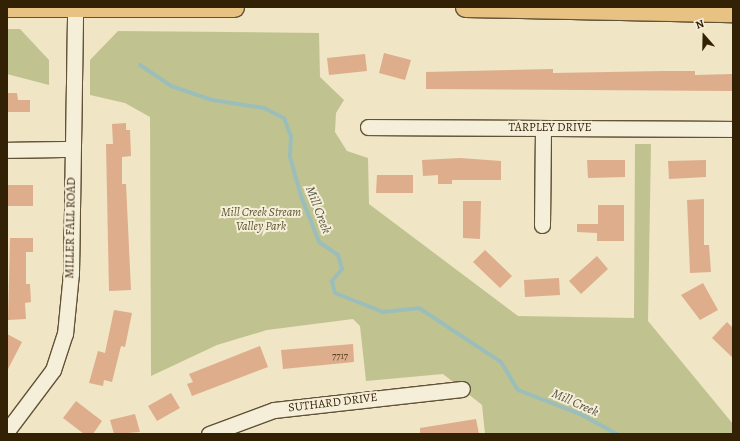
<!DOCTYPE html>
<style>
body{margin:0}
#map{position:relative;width:740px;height:441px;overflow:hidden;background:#f0e5c4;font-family:Alegreya,serif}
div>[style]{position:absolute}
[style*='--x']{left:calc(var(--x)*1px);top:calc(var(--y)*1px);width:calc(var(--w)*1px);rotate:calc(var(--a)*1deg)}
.green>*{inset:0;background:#c0c390}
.stream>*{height:4px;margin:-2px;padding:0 2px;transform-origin:2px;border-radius:2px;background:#9bbeba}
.building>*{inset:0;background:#dead8c}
.roads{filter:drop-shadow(1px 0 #625236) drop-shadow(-1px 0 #625236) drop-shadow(0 1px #625236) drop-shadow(0 -1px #625236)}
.minor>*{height:15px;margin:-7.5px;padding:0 7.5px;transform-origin:7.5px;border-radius:7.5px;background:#f5eed9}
.major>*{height:19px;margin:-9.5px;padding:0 9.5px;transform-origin:9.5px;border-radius:9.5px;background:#e8c282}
span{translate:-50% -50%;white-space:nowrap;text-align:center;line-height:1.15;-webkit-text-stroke:4px #f5eed9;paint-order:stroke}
.number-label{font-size:10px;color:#5e4428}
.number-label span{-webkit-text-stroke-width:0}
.street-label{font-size:12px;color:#332106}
.park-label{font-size:12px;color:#5d522f;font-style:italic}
.water-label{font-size:13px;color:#52503c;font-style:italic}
.frame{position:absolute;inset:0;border:8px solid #332106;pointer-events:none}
.north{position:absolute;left:684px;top:16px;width:40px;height:40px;-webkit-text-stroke:3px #f5eed9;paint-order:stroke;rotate:340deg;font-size:11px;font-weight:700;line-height:16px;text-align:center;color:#332106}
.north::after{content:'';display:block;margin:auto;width:14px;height:18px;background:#332106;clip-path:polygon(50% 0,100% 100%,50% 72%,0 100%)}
</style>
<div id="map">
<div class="green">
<i style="clip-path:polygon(7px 29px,20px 29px,49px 60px,49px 85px,7px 74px)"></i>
<i style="clip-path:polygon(118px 31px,319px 33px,320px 77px,344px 100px,336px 113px,335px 132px,347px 151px,368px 158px,369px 204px,518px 316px,634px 318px,635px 144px,651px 144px,648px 321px,733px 424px,733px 434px,485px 434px,482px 405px,443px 374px,366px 381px,360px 326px,353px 319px,267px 330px,217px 345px,151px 376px,150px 117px,125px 103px,90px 95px,90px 60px)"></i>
</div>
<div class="stream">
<i style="--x:140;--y:65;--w:37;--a:34"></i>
<i style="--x:171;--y:86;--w:43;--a:18.9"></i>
<i style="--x:212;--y:100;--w:53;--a:8.7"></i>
<i style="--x:264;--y:108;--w:22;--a:27"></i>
<i style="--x:284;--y:118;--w:19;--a:69"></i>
<i style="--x:291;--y:136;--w:21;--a:93"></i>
<i style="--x:290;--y:157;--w:41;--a:74.2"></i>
<i style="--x:301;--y:196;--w:49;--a:68.6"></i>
<i style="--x:319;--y:242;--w:23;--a:34"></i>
<i style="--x:338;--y:255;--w:15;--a:74"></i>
<i style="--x:342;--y:269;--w:16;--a:130"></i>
<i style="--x:332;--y:281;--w:12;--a:76"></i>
<i style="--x:335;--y:293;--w:52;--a:21.6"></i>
<i style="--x:383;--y:312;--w:36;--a:-6"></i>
<i style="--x:419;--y:308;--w:98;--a:33.4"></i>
<i style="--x:501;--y:362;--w:33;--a:59"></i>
<i style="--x:518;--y:390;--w:66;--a:21.2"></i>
<i style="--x:580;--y:414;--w:42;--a:28.4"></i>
</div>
<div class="building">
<i style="clip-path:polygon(384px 53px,411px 60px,405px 80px,379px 73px)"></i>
<i style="clip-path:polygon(365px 54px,367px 71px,329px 75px,327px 58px)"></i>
<i style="clip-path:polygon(553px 69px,553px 73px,664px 71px,695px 71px,695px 75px,733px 74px,733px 91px,426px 89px,426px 72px)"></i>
<i style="clip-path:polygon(7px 93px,17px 93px,18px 100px,30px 100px,30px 112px,7px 112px)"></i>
<i style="clip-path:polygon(126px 123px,126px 130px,130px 130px,131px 156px,122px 157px,122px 184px,126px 184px,131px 290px,109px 291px,106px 144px,113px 144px,112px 124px)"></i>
<i style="clip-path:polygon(460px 158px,501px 161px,501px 180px,452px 180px,452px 184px,438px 184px,438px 175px,423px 176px,422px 160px)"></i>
<i style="clip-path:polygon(587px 160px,625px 160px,625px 177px,588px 178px)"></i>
<i style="clip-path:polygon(706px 160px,706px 177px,669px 179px,668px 161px)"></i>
<i style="clip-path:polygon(377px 175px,413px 175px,413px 193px,376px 193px)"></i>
<i style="clip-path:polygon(7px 185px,33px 185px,33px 206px,7px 206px)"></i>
<i style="clip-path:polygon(704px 199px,704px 245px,709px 245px,711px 272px,690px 273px,687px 200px)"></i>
<i style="clip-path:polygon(463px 201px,481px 201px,480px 239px,463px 238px)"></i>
<i style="clip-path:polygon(598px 205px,624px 205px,624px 241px,597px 241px,597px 233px,577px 232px,577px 224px,598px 224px)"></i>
<i style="clip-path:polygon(10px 238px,33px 238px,33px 252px,26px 252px,26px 284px,30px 284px,31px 302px,25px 303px,26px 319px,8px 320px)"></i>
<i style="clip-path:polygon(485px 250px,512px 276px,500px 288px,473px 262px)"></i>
<i style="clip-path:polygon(597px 256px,608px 269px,581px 294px,569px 281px)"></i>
<i style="clip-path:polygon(559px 278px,560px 295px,525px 297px,524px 280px)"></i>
<i style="clip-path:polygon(703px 283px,718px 310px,700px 320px,681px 295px)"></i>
<i style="clip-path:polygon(114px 310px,132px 313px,125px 347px,121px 346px,112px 382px,104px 380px,103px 386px,89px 383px,98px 351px,105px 353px)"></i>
<i style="clip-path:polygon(727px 322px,733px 328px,733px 358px,712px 338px)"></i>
<i style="clip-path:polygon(7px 334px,22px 342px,7px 371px)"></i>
<i style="clip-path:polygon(353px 344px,354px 362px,283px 369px,281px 350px)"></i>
<i style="clip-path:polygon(260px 346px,268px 367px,192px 396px,187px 384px,193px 382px,189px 374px)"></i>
<i style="clip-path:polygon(171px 393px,180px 408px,157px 421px,148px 406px)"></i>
<i style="clip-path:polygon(76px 401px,102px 421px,93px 434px,84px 434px,63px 418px)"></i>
<i style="clip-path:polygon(135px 414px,140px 432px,114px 434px,110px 420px)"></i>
<i style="clip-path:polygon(476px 419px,479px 434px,420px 434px,420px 428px)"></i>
</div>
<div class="roads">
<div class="minor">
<i style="--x:368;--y:127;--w:365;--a:0.3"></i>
<i style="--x:7;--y:150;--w:65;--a:-0.9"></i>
<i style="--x:542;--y:225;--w:97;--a:-89.4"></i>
<i style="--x:7;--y:431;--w:76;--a:-53"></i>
<i style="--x:53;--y:370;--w:38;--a:-72"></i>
<i style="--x:65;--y:334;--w:61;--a:-84.4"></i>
<i style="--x:71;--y:273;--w:266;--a:-89.1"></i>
<i style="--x:209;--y:434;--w:69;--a:-20.3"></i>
<i style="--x:274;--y:410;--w:189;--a:-6.4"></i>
</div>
<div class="major">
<i style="--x:7;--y:7;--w:227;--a:0"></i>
<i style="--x:465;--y:7;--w:268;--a:1.1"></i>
</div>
</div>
<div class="number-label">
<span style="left:340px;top:356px">7717</span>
</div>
<div class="street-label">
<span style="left:550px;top:128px">TARPLEY DRIVE</span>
<span style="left:71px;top:228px;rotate:-89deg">MILLER FALL ROAD</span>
<span style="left:333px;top:403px;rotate:-7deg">SUTHARD DRIVE</span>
</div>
<div class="park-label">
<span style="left:261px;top:220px">Mill Creek Stream<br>Valley Park</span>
</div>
<div class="water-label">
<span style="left:318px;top:210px;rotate:69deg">Mill Creek</span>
<span style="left:575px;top:403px;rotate:24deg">Mill Creek</span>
</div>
<div class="frame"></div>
<div class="north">N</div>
</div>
